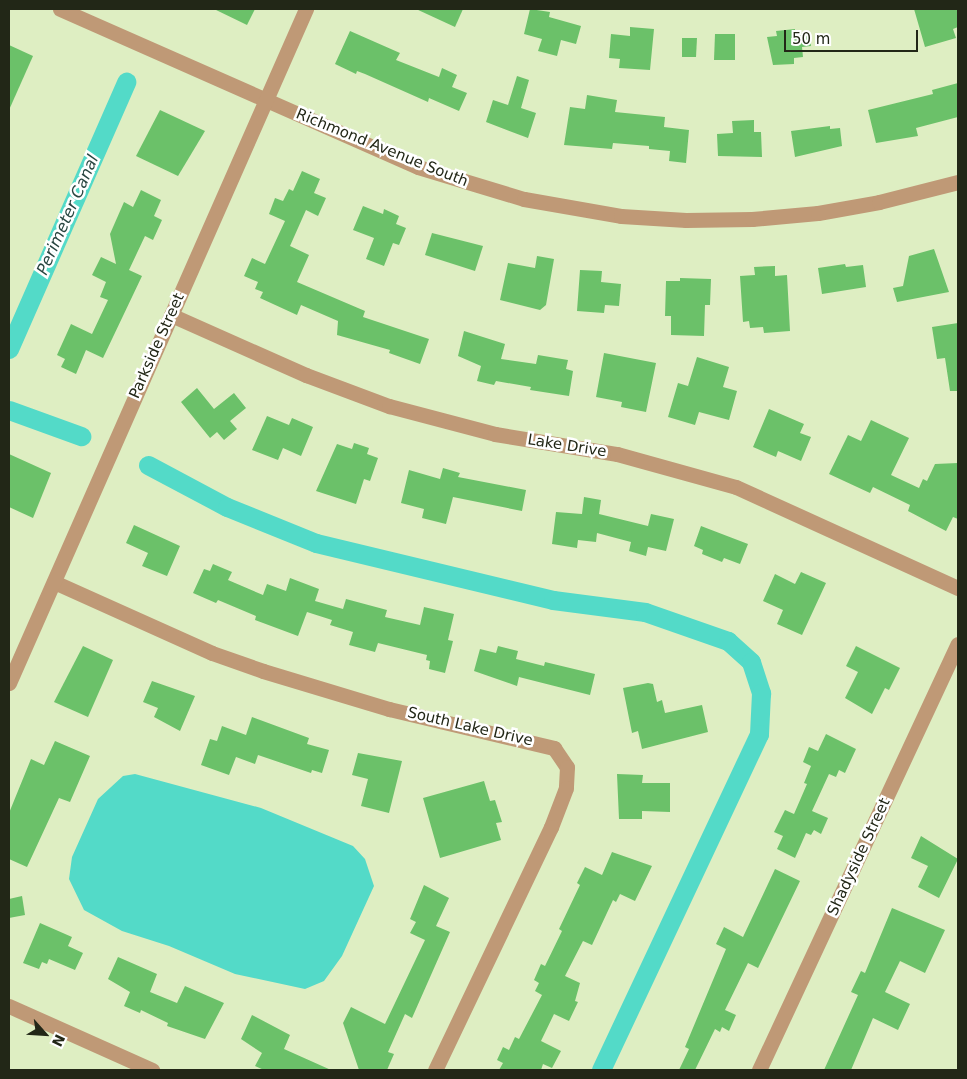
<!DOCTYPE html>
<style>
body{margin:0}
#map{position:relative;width:967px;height:1079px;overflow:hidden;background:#deeec2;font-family:"DejaVu Sans",sans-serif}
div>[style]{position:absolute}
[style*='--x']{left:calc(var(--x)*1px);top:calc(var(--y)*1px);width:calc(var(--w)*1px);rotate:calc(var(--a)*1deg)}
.water>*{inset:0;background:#53dac8}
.canal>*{height:19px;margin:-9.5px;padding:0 9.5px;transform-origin:9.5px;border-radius:9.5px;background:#53dac8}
.building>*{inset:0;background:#6bc169}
.minor>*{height:15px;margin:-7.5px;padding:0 7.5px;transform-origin:7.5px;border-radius:7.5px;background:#bf9976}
span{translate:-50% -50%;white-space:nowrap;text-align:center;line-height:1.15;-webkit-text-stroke:5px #fff;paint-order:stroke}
.street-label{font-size:15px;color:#222717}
.water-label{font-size:16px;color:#294641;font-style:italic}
.frame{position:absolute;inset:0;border:10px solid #222717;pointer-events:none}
.north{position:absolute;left:20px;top:1009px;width:50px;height:50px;-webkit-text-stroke:4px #fff;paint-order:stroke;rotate:116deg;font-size:14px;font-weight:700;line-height:20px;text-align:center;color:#222717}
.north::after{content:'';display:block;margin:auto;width:18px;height:22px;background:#222717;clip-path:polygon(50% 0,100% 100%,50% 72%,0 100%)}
.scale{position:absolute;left:784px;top:30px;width:134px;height:22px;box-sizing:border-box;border:2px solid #222717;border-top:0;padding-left:6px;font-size:15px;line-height:18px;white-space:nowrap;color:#222717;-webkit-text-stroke:4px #fff;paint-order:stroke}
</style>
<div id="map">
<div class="water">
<i style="clip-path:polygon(135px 774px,261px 808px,353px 846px,365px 859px,374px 886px,342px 956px,324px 981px,305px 989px,235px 974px,169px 946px,122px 931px,84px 910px,69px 879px,72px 857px,98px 799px,123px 776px)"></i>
</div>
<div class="canal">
<i style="--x:9;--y:349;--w:292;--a:-66.3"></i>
<i style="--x:9;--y:410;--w:77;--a:19.9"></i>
<i style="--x:148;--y:465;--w:89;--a:28"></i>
<i style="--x:227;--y:507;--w:96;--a:22"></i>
<i style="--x:316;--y:543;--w:244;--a:13.5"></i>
<i style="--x:553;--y:600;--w:93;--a:7.4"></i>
<i style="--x:645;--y:612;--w:88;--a:19.3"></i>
<i style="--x:728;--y:641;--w:31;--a:42"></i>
<i style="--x:751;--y:662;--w:33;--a:72"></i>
<i style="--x:761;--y:693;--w:41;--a:92.8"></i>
<i style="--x:759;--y:734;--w:371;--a:115.2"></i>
</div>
<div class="building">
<i style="clip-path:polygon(214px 9px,255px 9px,247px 25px)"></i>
<i style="clip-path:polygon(416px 9px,463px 9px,455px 27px)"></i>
<i style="clip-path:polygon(530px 9px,550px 12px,549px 17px,581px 26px,576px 44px,561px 40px,557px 56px,538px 51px,542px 39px,524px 34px)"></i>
<i style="clip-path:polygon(914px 9px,958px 9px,958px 27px,953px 29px,956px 38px,925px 47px)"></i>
<i style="clip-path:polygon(630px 27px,654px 29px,650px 70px,619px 68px,620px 59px,609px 58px,611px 34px,630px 36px)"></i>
<i style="clip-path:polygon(795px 29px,795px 34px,809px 32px,811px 46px,802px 47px,803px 57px,794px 58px,794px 64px,773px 65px,767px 37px,777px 36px,776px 31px)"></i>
<i style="clip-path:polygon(350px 31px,400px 53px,396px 60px,439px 77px,442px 68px,457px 75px,452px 87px,467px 93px,459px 111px,429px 98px,428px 102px,365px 74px,357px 71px,356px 74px,335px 64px)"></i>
<i style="clip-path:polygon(715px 34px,735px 34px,735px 60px,714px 60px)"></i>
<i style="clip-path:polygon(682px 38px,697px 38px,696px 57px,682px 57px)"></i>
<i style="clip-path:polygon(9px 45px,33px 56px,9px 110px)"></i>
<i style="clip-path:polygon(517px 76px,529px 80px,521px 108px,536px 113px,528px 138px,486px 122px,493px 100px,508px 105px)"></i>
<i style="clip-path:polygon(958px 83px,958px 117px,916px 128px,918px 136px,876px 143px,868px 110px,933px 94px,932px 90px)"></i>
<i style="clip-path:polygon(587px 95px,617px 100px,615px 112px,665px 117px,664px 127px,689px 130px,686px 163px,669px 161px,670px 151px,649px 149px,649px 146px,613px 143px,612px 149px,564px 145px,570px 107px,585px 109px)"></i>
<i style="clip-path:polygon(160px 110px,205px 131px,178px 176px,136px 156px)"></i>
<i style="clip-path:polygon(754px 120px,754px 132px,761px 132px,762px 157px,718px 156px,717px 134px,733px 133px,732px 121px)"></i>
<i style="clip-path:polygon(830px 126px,830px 129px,840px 128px,842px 146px,795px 157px,791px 131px)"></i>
<i style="clip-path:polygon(302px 171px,320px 179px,314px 193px,326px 198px,318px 216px,306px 210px,290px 246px,309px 255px,297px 282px,365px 311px,363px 317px,429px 339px,420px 364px,389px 353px,390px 350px,337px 335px,338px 321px,301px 305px,297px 315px,260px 298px,263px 292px,255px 289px,258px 282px,244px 276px,252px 258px,265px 264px,285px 221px,269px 214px,275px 198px,283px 201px,289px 189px,293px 191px)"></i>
<i style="clip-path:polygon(141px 190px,161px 200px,154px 216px,162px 220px,153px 240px,145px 236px,129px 270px,142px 276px,103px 358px,86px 350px,76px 374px,61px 367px,65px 359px,57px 355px,71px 324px,92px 334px,108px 300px,100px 297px,106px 282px,92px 275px,101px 257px,116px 264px,110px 234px,124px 202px,133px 207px)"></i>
<i style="clip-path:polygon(363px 206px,383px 214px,384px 209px,399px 216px,396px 224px,406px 228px,399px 245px,393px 243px,384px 266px,366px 259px,374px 238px,353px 230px)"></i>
<i style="clip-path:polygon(432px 233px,483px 246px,475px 271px,425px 255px)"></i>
<i style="clip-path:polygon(934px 249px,949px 292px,897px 302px,893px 288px,903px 286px,909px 256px)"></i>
<i style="clip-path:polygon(537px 256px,554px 259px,546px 305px,540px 310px,500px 300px,508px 263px,535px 268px)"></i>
<i style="clip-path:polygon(845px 264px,846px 267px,863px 265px,866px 287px,822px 294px,818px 268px)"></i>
<i style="clip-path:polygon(775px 266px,775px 276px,787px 275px,790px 331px,764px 333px,763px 327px,750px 328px,749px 321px,743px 322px,740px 276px,755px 275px,754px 267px)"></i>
<i style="clip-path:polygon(580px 270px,602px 271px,601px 282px,621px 284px,619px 306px,605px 305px,604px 313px,577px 311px)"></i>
<i style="clip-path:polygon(680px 278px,711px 279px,710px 305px,705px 305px,704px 336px,671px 335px,671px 316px,665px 316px,666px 281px,680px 281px)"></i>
<i style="clip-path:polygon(958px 323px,958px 391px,950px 391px,945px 358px,937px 359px,932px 327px)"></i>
<i style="clip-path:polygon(464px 331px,505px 344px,501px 359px,536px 364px,538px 355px,568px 360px,566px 369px,573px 371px,569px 396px,530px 390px,531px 387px,496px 381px,494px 385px,477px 381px,481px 366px,458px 356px)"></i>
<i style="clip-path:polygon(604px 353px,656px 363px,646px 412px,621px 407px,622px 402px,596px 397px)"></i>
<i style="clip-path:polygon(697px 357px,729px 367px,723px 387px,737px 391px,729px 420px,699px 412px,695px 425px,668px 417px,678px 383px,688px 386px)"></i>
<i style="clip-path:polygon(197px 388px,214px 409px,234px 393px,246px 408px,230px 421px,237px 429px,224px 440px,217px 432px,210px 438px,181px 402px)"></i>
<i style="clip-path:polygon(769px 409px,804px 424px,800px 433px,811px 437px,801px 461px,778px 451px,776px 457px,753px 447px)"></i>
<i style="clip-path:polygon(267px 416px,289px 425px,292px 418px,313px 427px,301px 456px,283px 448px,278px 460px,252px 450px)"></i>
<i style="clip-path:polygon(871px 420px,909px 438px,891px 475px,919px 488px,923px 479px,927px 481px,935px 464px,958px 463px,958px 519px,953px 517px,946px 531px,908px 511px,910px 505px,873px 487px,870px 493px,829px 474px,848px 435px,861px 441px)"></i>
<i style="clip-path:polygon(354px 443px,369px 448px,367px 454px,378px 458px,370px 481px,364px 479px,356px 504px,316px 491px,337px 444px,352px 449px)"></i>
<i style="clip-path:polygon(9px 454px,51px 473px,33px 518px,9px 507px)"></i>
<i style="clip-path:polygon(443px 468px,460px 473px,458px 477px,526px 490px,522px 511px,453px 497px,446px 524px,422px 518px,424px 509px,401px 503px,409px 470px,440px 479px)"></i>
<i style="clip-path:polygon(584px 497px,601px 500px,599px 514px,648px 526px,651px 514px,674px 519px,666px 551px,648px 547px,646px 556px,629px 551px,631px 542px,597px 533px,596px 542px,578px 540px,577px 548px,552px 544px,556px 512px,582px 514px)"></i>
<i style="clip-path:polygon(134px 525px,180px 546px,167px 576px,142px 566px,148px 553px,126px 543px)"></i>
<i style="clip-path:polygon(701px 526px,748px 544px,740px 564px,724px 558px,722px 562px,702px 554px,703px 550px,694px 546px)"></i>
<i style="clip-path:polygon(213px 564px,232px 572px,228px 580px,263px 595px,267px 584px,286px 591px,290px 578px,319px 589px,315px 601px,343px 609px,346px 599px,387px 610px,385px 617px,420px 625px,424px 607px,454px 614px,448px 640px,453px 641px,445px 673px,429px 669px,430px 661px,426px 660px,427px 655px,378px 643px,375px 652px,349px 645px,353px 632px,330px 625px,332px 620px,307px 612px,298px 636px,255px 620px,256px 616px,218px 600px,216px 603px,193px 593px,204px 569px,210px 571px)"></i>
<i style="clip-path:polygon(801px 572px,826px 583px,802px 635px,777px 624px,783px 610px,763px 601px,775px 574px,795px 584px)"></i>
<i style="clip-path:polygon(83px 646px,113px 660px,88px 717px,54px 702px)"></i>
<i style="clip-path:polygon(498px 646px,518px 651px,516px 659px,544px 666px,545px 662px,595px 674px,590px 695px,519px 677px,517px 686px,474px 671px,480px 649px,496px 653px)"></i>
<i style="clip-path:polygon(856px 646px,900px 668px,889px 690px,885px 688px,872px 714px,845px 698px,858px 672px,846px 666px)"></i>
<i style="clip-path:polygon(152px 681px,195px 696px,180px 731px,154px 717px,158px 708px,143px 702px)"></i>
<i style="clip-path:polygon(648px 683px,653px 684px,657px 702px,662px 700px,665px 713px,702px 705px,708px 732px,642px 749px,638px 731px,632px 733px,623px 688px)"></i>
<i style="clip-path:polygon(252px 717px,309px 738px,307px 744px,329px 750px,322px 773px,312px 770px,311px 773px,258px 755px,255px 764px,236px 757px,229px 775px,201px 765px,210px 739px,217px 741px,222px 726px,246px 735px)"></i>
<i style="clip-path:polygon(826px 734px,856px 749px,845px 773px,839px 770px,836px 777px,829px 774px,812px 811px,828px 818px,821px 834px,814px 830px,811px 835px,806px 833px,795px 858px,777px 849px,783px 836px,774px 832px,785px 810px,794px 814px,807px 784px,804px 783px,811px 766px,803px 762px,809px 747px,818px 751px)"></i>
<i style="clip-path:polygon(55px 741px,90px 756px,70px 802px,59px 798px,27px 867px,9px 859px,9px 813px,31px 759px,44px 765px)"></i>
<i style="clip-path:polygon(358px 753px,402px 761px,389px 813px,361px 806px,368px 779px,352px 775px)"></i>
<i style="clip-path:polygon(617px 774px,643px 775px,642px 783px,670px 783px,670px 812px,642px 811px,642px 819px,619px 819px)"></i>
<i style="clip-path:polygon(484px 781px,490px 801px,495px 800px,502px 822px,496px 823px,501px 840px,440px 858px,423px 798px)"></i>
<i style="clip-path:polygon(921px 836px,958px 859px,939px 898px,918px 887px,928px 866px,911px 858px)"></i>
<i style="clip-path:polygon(612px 852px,652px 866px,635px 901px,620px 894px,616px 902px,613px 900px,592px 945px,583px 941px,565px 976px,580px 983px,575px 1001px,578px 1002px,569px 1021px,554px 1014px,541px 1041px,561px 1051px,552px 1068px,543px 1064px,541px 1070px,499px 1070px,503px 1063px,497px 1060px,503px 1047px,509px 1050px,515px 1037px,519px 1039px,542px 995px,535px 991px,539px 983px,534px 980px,541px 964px,545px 966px,562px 931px,559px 929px,580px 885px,577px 883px,585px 867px,602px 875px)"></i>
<i style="clip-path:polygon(775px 869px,800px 881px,758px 968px,748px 963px,725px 1010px,736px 1015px,729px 1031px,722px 1027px,720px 1032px,715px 1029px,695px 1070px,679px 1070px,689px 1049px,685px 1047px,726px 949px,716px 944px,724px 927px,743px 937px)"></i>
<i style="clip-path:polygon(424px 885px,449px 898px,436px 926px,450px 932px,412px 1018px,405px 1014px,388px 1052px,394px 1054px,387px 1070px,359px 1070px,343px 1023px,351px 1007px,385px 1024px,425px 940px,410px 933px,416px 922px,410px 919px)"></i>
<i style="clip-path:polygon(22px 896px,25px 915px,9px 918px,9px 899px)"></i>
<i style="clip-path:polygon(892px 908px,945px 930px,925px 973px,900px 961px,885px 992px,910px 1004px,898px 1030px,873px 1018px,851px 1070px,824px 1070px,858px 995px,851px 992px,861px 971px,865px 973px)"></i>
<i style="clip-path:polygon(40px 923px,72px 937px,68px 946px,83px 953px,75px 970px,49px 959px,47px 964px,42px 962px,39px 969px,23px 963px)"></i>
<i style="clip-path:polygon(118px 957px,157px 974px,150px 992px,177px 1003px,185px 986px,224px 1003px,205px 1039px,167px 1026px,168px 1023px,141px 1010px,140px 1013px,124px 1006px,130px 992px,108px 979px)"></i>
<i style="clip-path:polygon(252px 1015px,290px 1035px,284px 1049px,331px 1070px,264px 1070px,255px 1066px,262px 1053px,241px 1039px)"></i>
</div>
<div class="minor">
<i style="--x:60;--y:9;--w:391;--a:23.8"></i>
<i style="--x:418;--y:167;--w:111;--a:16.8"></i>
<i style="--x:524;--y:199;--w:98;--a:9.9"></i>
<i style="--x:621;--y:216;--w:65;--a:3.5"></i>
<i style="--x:686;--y:220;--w:66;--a:-0.9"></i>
<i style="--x:752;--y:219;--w:66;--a:-5.2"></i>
<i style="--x:818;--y:213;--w:62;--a:-10.2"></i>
<i style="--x:879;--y:202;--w:81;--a:-14.2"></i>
<i style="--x:171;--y:315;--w:148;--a:24"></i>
<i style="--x:306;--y:375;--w:89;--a:20.5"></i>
<i style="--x:389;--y:406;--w:110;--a:14.8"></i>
<i style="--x:495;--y:434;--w:124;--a:9.3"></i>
<i style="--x:617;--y:454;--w:123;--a:15.5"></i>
<i style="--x:736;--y:487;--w:244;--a:24.5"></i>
<i style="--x:54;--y:582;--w:173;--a:24.2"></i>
<i style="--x:212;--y:653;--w:54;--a:19.4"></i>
<i style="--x:263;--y:671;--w:132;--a:16.8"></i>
<i style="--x:389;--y:709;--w:170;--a:13.3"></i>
<i style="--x:554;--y:748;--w:23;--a:56"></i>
<i style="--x:567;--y:767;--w:21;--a:93"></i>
<i style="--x:566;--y:788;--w:42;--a:111"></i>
<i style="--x:551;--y:827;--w:269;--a:115.5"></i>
<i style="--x:9;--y:683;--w:737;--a:-66.22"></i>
<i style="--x:9;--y:1006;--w:157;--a:24.1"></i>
<i style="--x:759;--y:1070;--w:470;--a:-65"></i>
</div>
<div class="street-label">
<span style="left:382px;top:148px;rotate:22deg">Richmond Avenue South</span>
<span style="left:157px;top:346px;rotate:-66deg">Parkside Street</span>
<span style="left:567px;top:446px;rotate:9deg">Lake Drive</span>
<span style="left:470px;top:727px;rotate:13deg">South Lake Drive</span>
<span style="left:859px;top:857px;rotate:-65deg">Shadyside Street</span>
</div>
<div class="water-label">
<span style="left:68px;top:215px;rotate:-66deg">Perimeter Canal</span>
</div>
<div class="frame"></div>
<div class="north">N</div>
<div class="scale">50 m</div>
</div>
